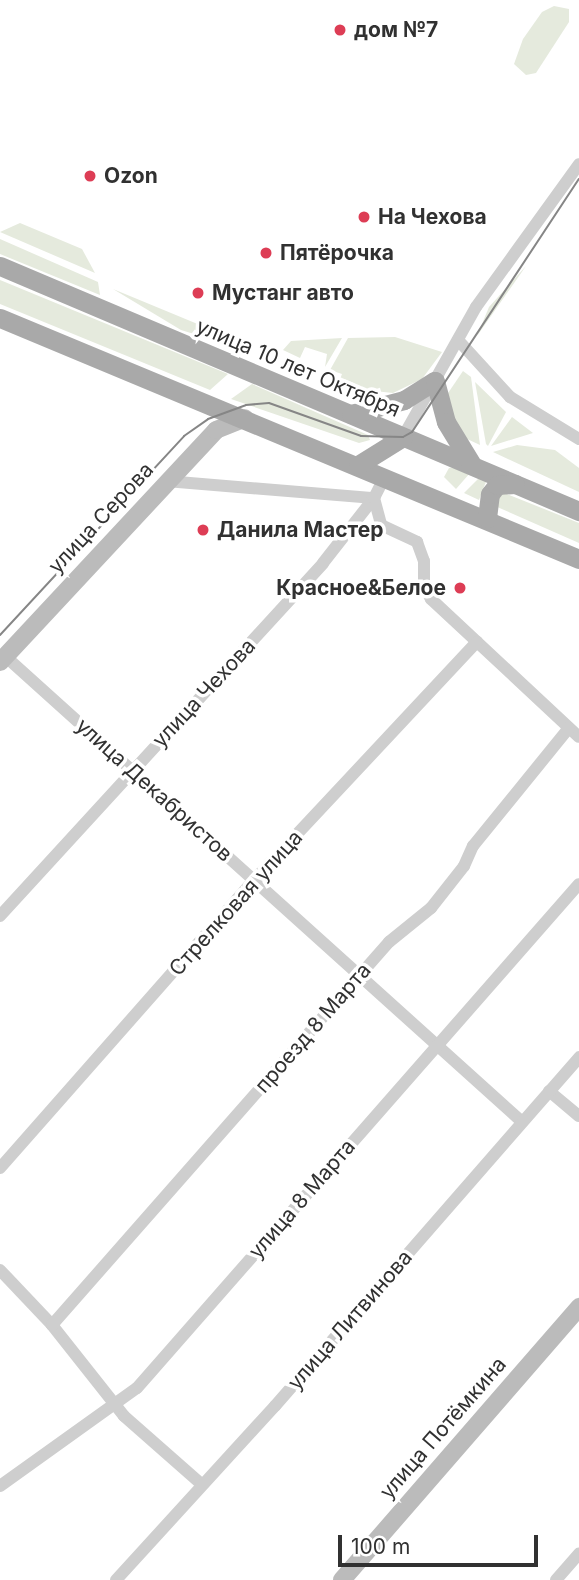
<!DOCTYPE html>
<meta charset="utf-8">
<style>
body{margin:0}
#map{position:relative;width:579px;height:1580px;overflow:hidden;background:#fff;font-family:Inter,sans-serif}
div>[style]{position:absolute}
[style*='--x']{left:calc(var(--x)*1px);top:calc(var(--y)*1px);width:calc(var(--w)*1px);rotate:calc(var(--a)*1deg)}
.green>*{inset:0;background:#e5eadd}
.street>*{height:12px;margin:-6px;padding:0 6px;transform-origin:6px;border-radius:6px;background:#cecece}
.secondary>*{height:18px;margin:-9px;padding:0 9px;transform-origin:9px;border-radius:9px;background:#bbb}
.primary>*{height:19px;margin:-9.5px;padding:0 9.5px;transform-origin:9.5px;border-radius:9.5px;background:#a9a9a9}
.tram>*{height:2px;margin:-1px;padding:0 1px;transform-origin:1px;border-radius:1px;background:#868686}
.dots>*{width:19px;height:19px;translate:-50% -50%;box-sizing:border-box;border:4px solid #fff;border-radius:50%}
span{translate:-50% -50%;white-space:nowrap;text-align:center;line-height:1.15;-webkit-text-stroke:7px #fff;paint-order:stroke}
.poi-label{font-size:21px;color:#313131;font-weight:700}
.left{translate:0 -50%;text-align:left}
.right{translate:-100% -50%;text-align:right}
.street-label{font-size:21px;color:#313131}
.scale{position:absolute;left:338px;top:1535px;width:200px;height:32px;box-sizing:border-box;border:4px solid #313131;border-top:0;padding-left:9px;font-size:21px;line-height:24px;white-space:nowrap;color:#313131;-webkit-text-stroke:5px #fff;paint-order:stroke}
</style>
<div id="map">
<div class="green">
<i style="clip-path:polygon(554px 6px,569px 9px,569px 22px,536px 73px,526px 75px,514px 64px,523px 39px,542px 12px)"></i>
<i style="clip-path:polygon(20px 223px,82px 249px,95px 273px,0 232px)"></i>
<i style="clip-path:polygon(0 239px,98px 282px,100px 295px,0 254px)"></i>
<i style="clip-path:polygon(526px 266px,477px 336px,489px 307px)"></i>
<i style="clip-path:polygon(0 280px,228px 374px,210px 390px,0 304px)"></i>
<i style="clip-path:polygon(113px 289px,229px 337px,233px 346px,181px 330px)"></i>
<i style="clip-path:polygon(395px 337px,442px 352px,422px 379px,393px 393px,337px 387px,342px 374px,330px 370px,348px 338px)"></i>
<i style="clip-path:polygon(342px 338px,325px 367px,327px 354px,305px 347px,300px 358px,283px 350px,291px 341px)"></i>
<i style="clip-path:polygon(463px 371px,471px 377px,480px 445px,465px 438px,444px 399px)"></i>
<i style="clip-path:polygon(475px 382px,506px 412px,488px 446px,486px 444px)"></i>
<i style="clip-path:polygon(252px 384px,368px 435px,370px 440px,359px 443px,231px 399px)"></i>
<i style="clip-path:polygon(512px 417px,533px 433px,491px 446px)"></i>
<i style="clip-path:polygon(517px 445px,555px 450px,579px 468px,579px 492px,493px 452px)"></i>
<i style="clip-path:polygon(456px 467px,470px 473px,456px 489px,444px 477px,449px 468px)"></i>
<i style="clip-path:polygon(480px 477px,487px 479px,479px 500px,464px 493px)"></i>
<i style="clip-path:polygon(502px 492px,579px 523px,579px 543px,495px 506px)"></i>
</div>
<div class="street">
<i style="--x:458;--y:340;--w:77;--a:47.6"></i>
<i style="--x:510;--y:397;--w:81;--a:31.3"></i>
<i style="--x:403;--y:437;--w:149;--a:-60.7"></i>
<i style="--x:476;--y:307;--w:176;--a:-54.2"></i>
<i style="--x:166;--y:481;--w:209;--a:4.7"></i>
<i style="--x:374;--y:498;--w:28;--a:75"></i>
<i style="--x:381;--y:525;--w:40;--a:25"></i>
<i style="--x:417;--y:542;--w:20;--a:70"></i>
<i style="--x:424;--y:561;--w:25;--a:90"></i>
<i style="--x:424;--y:586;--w:15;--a:62"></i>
<i style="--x:431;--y:599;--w:202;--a:43"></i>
<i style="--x:5;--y:656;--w:695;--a:42.02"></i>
<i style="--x:0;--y:916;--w:478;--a:-47.5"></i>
<i style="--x:323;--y:563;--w:83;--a:-51.9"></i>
<i style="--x:374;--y:498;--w:25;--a:-63"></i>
<i style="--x:549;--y:1091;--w:39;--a:40"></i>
<i style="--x:0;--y:1168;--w:385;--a:-48.6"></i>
<i style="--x:255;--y:879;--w:325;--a:-46.9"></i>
<i style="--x:0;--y:1270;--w:76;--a:46.6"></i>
<i style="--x:52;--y:1325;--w:116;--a:51.6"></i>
<i style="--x:124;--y:1416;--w:103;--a:41.4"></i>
<i style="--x:52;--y:1325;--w:510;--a:-48.66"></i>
<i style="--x:389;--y:942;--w:54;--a:-39"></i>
<i style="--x:431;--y:908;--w:53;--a:-51.8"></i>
<i style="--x:464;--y:866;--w:22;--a:-66"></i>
<i style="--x:473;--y:846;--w:152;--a:-50.9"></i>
<i style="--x:0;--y:1486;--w:168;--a:-35.6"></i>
<i style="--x:137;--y:1388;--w:670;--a:-48.75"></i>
<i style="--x:116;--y:1580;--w:236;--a:-47.6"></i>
<i style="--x:275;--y:1406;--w:463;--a:-48.9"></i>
<i style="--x:556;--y:1580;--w:35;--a:-49"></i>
</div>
<div class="secondary">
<i style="--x:0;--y:662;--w:317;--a:-47"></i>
<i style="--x:216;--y:430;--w:31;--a:-22"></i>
<i style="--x:342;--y:1580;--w:362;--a:-49"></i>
</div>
<div class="primary">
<i style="--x:0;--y:266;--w:629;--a:22.94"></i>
<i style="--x:0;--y:318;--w:627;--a:22.6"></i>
<i style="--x:351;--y:414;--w:55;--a:-14.8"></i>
<i style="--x:404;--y:400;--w:36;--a:-32"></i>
<i style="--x:435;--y:381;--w:42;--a:75"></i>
<i style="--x:446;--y:422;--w:48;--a:58.6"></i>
<i style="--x:358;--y:465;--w:53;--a:-31.9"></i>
<i style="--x:487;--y:518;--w:24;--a:-83"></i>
<i style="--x:490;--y:494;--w:11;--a:-52"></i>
<i style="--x:497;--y:485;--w:18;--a:-3"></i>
</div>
<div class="tram">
<i style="--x:0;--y:635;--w:271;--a:-47.2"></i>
<i style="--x:184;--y:436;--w:29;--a:-35"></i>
<i style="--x:208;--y:419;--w:40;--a:-20.2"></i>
<i style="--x:246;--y:405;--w:23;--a:-5"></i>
<i style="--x:269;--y:403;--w:98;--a:19.7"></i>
<i style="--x:361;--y:436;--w:42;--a:1.4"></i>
<i style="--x:403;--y:437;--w:10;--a:-29"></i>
<i style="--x:412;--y:432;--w:303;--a:-56.6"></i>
</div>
<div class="dots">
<i style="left:340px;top:30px;background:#dd3d55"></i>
<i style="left:90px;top:176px;background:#dd3d55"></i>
<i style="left:364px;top:217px;background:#dd3d55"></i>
<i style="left:266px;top:253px;background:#dd3d55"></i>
<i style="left:198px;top:293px;background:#dd3d55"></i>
<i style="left:203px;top:530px;background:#dd3d55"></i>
<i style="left:460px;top:588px;background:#dd3d55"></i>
</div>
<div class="poi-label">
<span class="left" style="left:354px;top:30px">дом №7</span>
<span class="left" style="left:104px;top:176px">Ozon</span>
<span class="left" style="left:378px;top:217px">На Чехова</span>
<span class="left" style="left:280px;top:253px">Пятёрочка</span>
<span class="left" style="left:212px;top:293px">Мустанг авто</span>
<span class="left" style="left:217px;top:530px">Данила Мастер</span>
<span class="right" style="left:446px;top:588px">Красное&amp;Белое</span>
</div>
<div class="street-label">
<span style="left:298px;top:368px;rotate:23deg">улица 10 лет Октября</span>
<span style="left:101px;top:518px;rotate:-47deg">улица Серова</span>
<span style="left:204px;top:693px;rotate:-47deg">улица Чехова</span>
<span style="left:154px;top:790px;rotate:42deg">улица Декабристов</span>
<span style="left:236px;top:903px;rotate:-48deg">Стрелковая улица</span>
<span style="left:313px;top:1028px;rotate:-49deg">проезд 8 Марта</span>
<span style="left:302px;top:1199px;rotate:-49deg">улица 8 Марта</span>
<span style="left:350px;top:1320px;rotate:-49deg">улица Литвинова</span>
<span style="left:443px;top:1428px;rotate:-49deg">улица Потёмкина</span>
</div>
<div class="scale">100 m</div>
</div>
